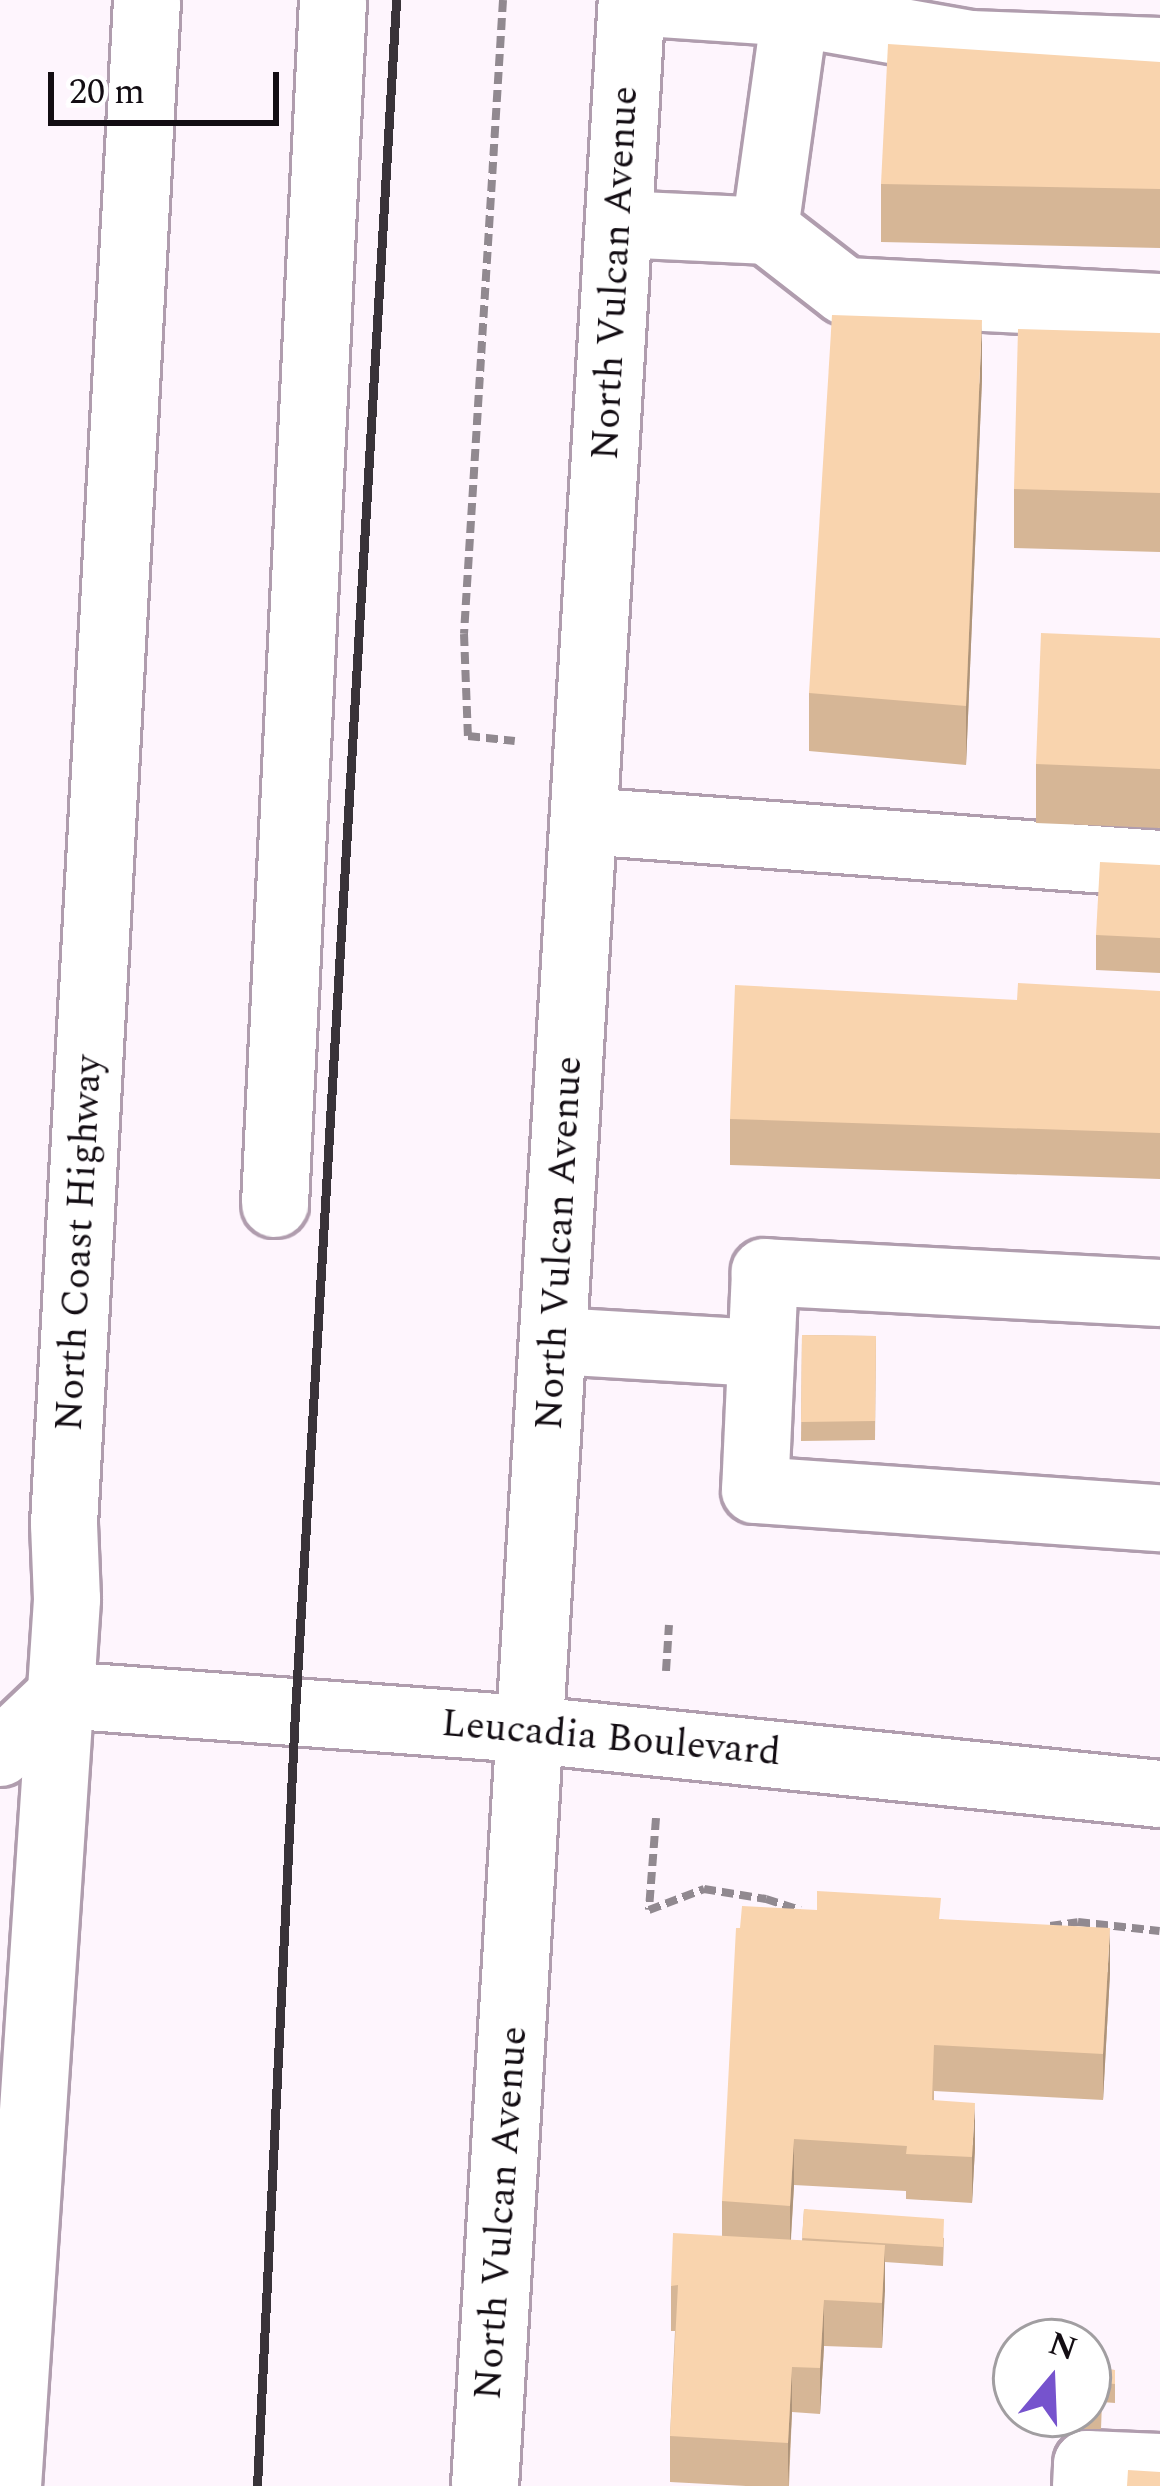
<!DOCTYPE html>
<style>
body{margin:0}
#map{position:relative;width:1160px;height:2486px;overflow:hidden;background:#fef5fd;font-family:Spectral,serif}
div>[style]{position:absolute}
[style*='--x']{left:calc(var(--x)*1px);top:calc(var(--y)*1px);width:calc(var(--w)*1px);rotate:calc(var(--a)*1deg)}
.path>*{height:8px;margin-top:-4px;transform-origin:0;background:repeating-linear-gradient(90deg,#918990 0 12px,transparent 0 18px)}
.roads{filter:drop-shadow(3px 0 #b09dae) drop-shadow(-3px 0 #b09dae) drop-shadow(0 3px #b09dae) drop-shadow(0 -3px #b09dae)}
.minor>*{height:66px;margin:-33px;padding:0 33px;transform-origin:33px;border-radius:33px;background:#fff}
.major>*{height:66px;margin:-33px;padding:0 33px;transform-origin:33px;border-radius:33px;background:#fff}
.rail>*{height:9px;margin:-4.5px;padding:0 4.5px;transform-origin:4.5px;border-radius:4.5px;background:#393339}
.wall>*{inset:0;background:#d6b696}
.shaded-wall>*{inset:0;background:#ae947a}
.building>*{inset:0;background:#f9d4ae}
span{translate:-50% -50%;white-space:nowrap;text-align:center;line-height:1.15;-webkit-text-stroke:10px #fff;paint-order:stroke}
.street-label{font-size:39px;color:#130d13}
.north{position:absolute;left:992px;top:2318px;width:120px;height:120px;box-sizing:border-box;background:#fff;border:3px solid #a19ea1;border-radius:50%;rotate:19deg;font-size:33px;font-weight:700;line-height:48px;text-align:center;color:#130d13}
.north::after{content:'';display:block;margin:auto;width:42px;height:54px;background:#7653cd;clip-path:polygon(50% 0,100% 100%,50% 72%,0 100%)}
.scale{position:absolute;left:48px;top:72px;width:231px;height:54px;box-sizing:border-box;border:6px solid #130d13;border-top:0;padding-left:15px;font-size:36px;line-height:42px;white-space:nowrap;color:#130d13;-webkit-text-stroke:9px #fff;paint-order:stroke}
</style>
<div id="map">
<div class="path">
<i style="--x:503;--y:0;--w:635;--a:93.52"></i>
<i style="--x:464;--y:634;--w:102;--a:87.8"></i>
<i style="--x:468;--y:736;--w:47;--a:6.1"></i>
<i style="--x:666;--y:1671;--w:46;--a:-86.3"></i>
<i style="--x:656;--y:1818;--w:92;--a:94.4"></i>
<i style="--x:649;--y:1910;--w:59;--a:-20.9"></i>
<i style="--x:704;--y:1889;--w:63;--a:9.2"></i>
<i style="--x:766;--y:1899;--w:36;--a:18"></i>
<i style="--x:1050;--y:1926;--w:28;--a:-8"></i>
<i style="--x:1078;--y:1922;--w:82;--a:6.3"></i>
</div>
<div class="roads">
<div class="minor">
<i style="--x:632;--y:2;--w:163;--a:3.9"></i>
<i style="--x:795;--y:13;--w:218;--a:97.9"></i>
<i style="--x:765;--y:229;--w:101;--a:37.8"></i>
<i style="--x:845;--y:291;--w:315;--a:2.9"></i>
<i style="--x:795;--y:13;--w:178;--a:10"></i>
<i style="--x:970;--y:44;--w:190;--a:2.1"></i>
<i style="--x:619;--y:224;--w:149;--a:2.7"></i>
<i style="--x:584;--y:821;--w:578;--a:4.27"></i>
<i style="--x:275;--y:1204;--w:1205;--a:-87.24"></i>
<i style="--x:1160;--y:1293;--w:396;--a:-177"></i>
<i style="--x:765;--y:1272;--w:218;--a:92.6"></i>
<i style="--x:755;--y:1490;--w:406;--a:4"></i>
<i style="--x:555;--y:1341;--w:204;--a:3.4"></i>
<i style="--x:1086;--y:2486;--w:22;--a:-87"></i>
<i style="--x:1087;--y:2464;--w:73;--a:2.4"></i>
</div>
<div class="major">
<i style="--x:61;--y:1695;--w:472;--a:4.2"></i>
<i style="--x:532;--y:1730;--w:631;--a:5.82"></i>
<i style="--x:0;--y:1753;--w:84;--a:-43.6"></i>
<i style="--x:8;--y:2486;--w:889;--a:-86.19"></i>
<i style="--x:67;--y:1599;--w:75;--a:-92.3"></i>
<i style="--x:64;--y:1524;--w:1526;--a:-86.88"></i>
<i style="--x:485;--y:2486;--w:2490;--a:-86.62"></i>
</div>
</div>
<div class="rail">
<i style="--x:257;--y:2486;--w:775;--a:-87.19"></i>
<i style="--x:295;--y:1712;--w:1715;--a:-86.62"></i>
</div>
<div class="wall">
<i style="clip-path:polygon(1160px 62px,1160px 248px,881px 242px,881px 184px)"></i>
<i style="clip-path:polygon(1160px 333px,1160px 552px,1014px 548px,1014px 489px)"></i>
<i style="clip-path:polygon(982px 379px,966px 765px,809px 751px,809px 693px)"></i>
<i style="clip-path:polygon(1160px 638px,1160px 828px,1036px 823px,1036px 764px)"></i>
<i style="clip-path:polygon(1160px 865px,1160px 973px,1096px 970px,1096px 935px)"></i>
<i style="clip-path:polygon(1160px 991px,1160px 1179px,730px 1165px,730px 1119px,1017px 1000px)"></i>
<i style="clip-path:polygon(802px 1335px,876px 1336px,875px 1440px,801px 1441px)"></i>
<i style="clip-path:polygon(941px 1919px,1110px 1973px,1103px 2100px,934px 2091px,934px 2100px,975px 2148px,972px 2203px,906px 2199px,906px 2191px,794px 2185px,791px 2240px,802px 2241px,804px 2209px,944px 2238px,943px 2266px,885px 2262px,882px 2348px,824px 2346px,820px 2414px,792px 2412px,789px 2486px,746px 2486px,670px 2482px,670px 2436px,675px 2331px,671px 2331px,671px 2286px,722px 2236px,722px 2201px)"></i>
<i style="clip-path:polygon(1088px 2362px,1104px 2369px,1115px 2370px,1115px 2403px,1102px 2402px,1101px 2429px,1062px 2429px,1062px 2414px,1088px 2414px)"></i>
</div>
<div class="shaded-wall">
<i style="clip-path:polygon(982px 320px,982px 379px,966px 765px,966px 706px)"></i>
<i style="clip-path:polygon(1110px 1928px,1110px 1973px,1103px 2100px,1103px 2054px)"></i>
<i style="clip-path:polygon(975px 2103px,975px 2148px,972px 2203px,972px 2157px)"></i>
<i style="clip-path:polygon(794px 2139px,794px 2185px,790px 2251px,790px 2206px)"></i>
<i style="clip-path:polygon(885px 2245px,885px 2291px,882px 2348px,882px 2303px)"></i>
<i style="clip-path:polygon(824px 2300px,824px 2346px,820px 2414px,820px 2368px)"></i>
<i style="clip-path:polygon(792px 2367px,792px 2412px,788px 2486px,788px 2443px)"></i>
</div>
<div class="building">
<i style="clip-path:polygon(888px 44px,1160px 62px,1160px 189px,881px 184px)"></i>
<i style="clip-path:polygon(832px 315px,982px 320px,966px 706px,809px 693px)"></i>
<i style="clip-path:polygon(1018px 329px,1160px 333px,1160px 493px,1014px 489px)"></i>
<i style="clip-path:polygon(1041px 633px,1160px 638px,1160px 769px,1036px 764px)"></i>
<i style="clip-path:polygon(1100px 862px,1160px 865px,1160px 938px,1096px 935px)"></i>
<i style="clip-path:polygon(1018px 983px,1160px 991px,1160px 1133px,730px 1119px,735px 985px,1017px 1000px)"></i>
<i style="clip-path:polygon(802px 1335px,876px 1336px,875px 1421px,801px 1422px)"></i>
<i style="clip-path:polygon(817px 1891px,941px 1898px,939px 1919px,1110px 1928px,1103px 2054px,934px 2045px,932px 2100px,975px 2103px,972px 2157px,906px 2154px,907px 2146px,794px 2139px,790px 2206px,722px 2201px,736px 1928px,740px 1928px,742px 1906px,817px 1910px)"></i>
<i style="clip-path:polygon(804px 2209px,944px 2219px,943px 2247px,802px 2238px)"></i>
<i style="clip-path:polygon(673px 2233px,885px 2245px,882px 2303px,824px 2300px,820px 2368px,792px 2367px,788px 2443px,670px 2436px,678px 2285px,671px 2286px)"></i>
<i style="clip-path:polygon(1088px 2362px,1104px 2362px,1104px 2369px,1115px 2370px,1115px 2384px,1102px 2383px,1101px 2410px,1088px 2410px)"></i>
<i style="clip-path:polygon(1128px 2470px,1160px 2472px,1160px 2486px,1127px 2486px)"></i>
</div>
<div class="street-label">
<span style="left:616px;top:273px;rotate:-87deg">North Vulcan Avenue</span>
<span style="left:80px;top:1243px;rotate:-87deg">North Coast Highway</span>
<span style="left:560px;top:1243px;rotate:-87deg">North Vulcan Avenue</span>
<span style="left:611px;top:1739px;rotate:5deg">Leucadia Boulevard</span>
<span style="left:502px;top:2213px;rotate:-86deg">North Vulcan Avenue</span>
</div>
<div class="north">N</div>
<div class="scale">20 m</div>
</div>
